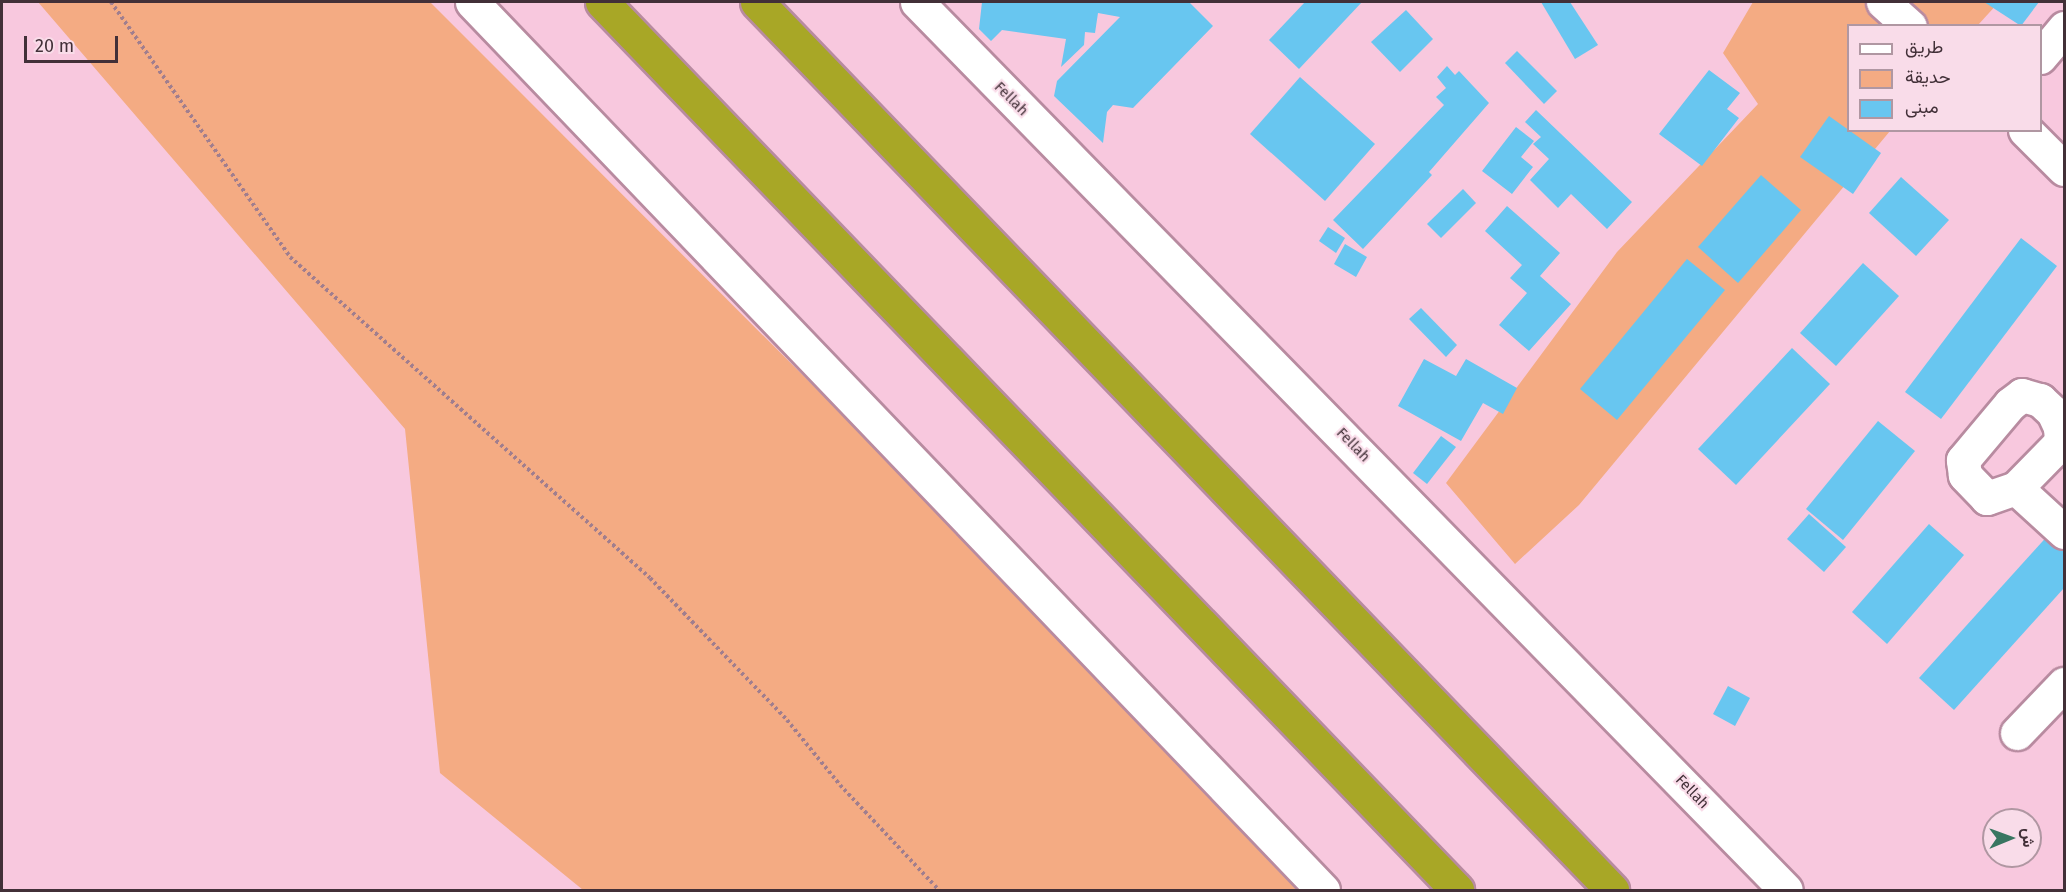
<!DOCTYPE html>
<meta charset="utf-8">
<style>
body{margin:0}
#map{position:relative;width:2066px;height:892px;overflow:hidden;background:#f8c8de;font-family:"Fira Sans",Vazirmatn,sans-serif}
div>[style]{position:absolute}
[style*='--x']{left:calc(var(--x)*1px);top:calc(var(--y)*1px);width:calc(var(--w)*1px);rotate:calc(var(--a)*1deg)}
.green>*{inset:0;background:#f4ab83}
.building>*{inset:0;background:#68c6f0}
.path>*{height:4px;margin-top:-2px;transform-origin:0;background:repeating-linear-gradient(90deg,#a07e8e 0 3px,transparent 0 6px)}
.roads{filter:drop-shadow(2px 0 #b88ba0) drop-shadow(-2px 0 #b88ba0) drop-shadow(0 2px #b88ba0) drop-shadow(0 -2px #b88ba0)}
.minor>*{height:33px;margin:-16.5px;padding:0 16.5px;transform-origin:16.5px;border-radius:16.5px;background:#fff}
.highway>*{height:33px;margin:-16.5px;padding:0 16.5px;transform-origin:16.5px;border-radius:16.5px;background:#a8a726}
span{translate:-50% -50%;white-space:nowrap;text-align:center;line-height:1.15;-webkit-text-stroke:4.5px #f9dce9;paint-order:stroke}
.street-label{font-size:15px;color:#423038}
.frame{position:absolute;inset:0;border:3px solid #423038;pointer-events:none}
.legend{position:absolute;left:1847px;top:24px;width:195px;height:108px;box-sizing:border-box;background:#f9dce9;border:2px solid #b097a2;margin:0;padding:8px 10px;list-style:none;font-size:18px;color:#423038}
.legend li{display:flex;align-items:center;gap:12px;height:30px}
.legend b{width:30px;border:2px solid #b097a2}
.north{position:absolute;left:1982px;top:808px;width:60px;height:60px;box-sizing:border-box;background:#f9dce9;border:2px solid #b097a2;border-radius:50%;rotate:89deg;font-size:16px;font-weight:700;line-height:24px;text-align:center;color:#423038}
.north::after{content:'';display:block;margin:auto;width:21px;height:27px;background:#397661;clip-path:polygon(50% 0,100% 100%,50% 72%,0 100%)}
.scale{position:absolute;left:24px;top:36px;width:94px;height:27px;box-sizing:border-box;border:3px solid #423038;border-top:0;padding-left:8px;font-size:18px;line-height:21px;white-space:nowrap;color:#423038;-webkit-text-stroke:4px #f9dce9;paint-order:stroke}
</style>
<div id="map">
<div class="green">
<i style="clip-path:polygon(38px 2px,430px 2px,1317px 890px,583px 890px,440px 773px,405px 429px)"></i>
<i style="clip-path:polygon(1753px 2px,1999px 2px,1978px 25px,1848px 26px,1848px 130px,1890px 131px,1579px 505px,1515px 564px,1446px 483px,1617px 252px,1758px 104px,1723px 53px)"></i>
</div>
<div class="building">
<i style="clip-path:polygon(982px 2px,1189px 2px,1213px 26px,1133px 108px,1113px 105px,1107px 112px,1103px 143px,1054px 96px,1057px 81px,1120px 17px,1098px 13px,1095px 33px,1085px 32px,1084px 45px,1061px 67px,1066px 39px,1002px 30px,991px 41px,979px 29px)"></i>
<i style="clip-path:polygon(1305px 2px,1362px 2px,1299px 69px,1269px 40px)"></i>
<i style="clip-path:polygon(1541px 2px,1570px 2px,1598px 45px,1575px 59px)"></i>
<i style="clip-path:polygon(1984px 2px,2039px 2px,2021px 26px)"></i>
<i style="clip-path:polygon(1406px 10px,1433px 39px,1400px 72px,1371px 42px)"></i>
<i style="clip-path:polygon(1517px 51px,1557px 91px,1544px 104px,1505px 63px)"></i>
<i style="clip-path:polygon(1447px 66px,1455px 75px,1459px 71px,1489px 103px,1429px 172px,1432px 175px,1363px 249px,1333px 220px,1444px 105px,1436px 97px,1446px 88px,1437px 77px)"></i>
<i style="clip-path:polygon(1709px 70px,1740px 93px,1727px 109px,1739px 118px,1702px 166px,1659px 134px)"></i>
<i style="clip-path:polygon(1300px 77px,1375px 144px,1325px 201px,1250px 134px)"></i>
<i style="clip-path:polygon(1536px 110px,1632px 202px,1607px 229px,1571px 194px,1558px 208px,1530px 180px,1549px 159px,1533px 144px,1541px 137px,1525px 122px)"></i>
<i style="clip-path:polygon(1829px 116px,1881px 153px,1853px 194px,1800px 157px)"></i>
<i style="clip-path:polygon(1516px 127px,1534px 141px,1521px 157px,1533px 167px,1512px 194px,1482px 171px)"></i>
<i style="clip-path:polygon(1761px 175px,1801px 210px,1738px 283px,1698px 247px)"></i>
<i style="clip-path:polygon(1901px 177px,1949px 220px,1916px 256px,1869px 213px)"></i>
<i style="clip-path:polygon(1463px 189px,1476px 203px,1441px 238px,1427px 224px)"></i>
<i style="clip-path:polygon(1507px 206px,1560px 253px,1540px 276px,1571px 304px,1529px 351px,1499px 325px,1527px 293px,1510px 278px,1522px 265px,1485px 231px)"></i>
<i style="clip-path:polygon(1328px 227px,1345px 238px,1336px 253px,1319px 241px)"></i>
<i style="clip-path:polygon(2021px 238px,2057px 266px,1941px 419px,1905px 392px)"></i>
<i style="clip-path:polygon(1345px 244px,1367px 257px,1356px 277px,1334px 264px)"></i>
<i style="clip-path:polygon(1687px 259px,1725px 290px,1617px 420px,1580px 389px)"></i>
<i style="clip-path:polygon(1863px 263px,1899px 296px,1836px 366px,1800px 333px)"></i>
<i style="clip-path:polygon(1421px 308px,1457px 345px,1446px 357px,1409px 319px)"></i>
<i style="clip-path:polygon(1792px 348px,1830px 384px,1736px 485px,1698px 449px)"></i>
<i style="clip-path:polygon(1424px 359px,1456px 376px,1466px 359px,1517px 388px,1503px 414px,1483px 403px,1461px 441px,1398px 406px)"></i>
<i style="clip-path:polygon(1878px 421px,1915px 451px,1843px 540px,1806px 509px)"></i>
<i style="clip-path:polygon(1441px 436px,1456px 447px,1427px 484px,1413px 473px)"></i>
<i style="clip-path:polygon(1809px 514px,1846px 547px,1824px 572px,1787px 539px)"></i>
<i style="clip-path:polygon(1929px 524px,1964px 555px,1887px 644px,1852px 612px)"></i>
<i style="clip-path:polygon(2051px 532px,2064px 545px,2064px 588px,1954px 710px,1919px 678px)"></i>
<i style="clip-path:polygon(1728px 686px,1750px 698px,1735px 726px,1713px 714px)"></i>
</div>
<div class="path">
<i style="--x:111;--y:2;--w:312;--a:54.9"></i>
<i style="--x:290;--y:257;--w:482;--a:41.7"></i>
<i style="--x:650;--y:578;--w:197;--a:46"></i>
<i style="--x:787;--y:720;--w:84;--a:50.8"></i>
<i style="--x:840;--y:785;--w:144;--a:46.7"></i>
</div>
<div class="roads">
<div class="minor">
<i style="--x:472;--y:2;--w:1230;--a:46.22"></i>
<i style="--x:917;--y:2;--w:1242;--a:45.62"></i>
<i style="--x:1883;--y:2;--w:36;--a:42"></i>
<i style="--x:2040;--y:57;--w:38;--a:-50"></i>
<i style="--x:2025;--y:130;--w:55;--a:45"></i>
<i style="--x:2022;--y:395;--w:19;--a:16"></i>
<i style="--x:2040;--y:400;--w:18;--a:43"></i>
<i style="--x:2053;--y:412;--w:17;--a:65"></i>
<i style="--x:2060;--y:427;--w:15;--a:86"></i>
<i style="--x:2061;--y:442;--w:64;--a:134.4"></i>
<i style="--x:2016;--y:488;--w:31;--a:161"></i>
<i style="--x:1987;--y:498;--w:32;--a:-134"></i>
<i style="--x:1965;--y:475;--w:15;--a:-98"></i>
<i style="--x:1963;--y:460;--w:73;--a:-50"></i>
<i style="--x:2010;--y:404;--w:15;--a:-37"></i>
<i style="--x:2016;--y:488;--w:65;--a:42.5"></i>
<i style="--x:2017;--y:733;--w:68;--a:-46.2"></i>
</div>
<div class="highway">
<i style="--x:602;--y:2;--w:1233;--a:46.08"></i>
<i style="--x:757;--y:2;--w:1233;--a:46.08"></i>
</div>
</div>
<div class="street-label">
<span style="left:1011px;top:99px;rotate:45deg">Fellah</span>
<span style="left:1353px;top:445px;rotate:46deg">Fellah</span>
<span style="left:1692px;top:792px;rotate:46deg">Fellah</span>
</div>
<div class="frame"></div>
<ul class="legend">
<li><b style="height:8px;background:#fff"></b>طريق</li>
<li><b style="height:16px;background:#f4ab83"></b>حديقة</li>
<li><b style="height:16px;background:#68c6f0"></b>مبنى</li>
</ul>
<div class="north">ش</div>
<div class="scale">20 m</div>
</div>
